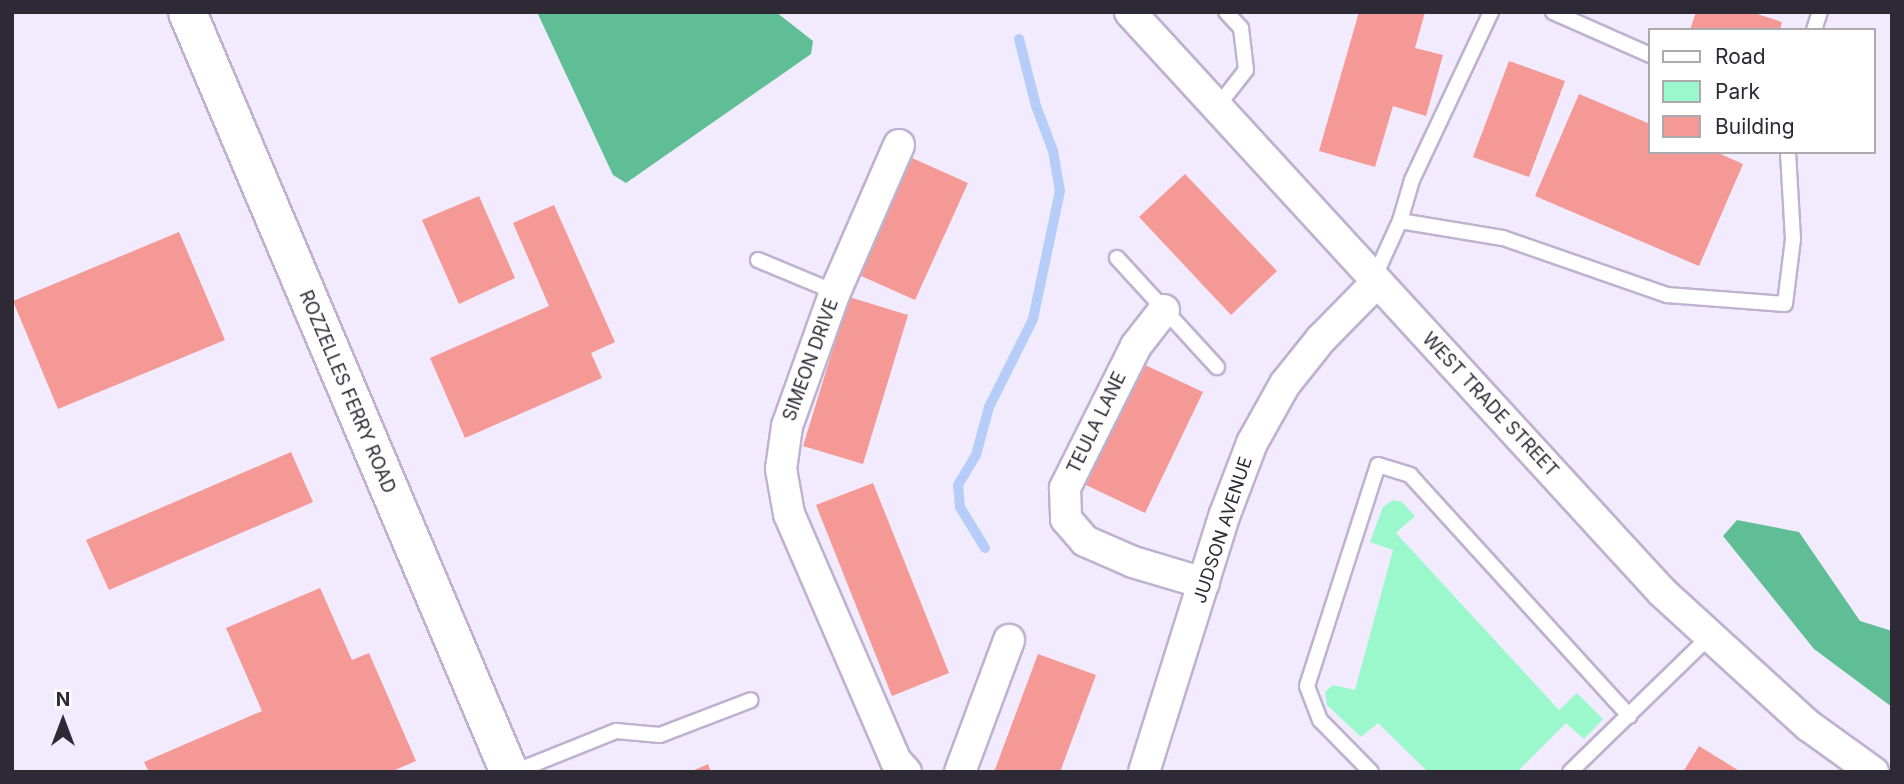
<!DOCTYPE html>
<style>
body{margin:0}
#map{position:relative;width:1904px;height:784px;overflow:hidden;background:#f2ebfd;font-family:Inter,sans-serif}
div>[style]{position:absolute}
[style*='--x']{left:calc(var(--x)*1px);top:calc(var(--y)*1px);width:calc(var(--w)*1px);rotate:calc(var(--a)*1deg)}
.green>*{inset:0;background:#9bf8cd}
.forest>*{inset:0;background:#5fbe95}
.stream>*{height:10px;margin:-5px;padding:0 5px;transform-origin:5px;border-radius:5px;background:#b5cdf8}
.building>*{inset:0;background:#f49995}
.roads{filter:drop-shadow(2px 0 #beb2cf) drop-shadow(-2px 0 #beb2cf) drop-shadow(0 2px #beb2cf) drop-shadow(0 -2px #beb2cf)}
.service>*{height:14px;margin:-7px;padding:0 7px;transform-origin:7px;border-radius:7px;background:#fff}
.minor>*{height:30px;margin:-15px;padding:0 15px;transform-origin:15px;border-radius:15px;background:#fff}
.tertiary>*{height:37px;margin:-18.5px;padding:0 18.5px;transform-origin:18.5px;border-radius:18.5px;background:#fff}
span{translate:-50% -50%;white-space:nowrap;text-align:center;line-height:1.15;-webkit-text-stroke:5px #fff;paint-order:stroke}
.street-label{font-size:18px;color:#2e2a35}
.frame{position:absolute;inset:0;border:14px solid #2e2a35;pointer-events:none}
.legend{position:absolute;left:1648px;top:28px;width:228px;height:126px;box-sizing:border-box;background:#fff;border:2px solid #abaaae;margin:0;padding:9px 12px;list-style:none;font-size:21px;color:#2e2a35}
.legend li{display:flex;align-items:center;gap:14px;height:35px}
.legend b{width:35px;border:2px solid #abaaae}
.north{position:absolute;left:28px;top:686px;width:70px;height:70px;-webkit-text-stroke:5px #fff;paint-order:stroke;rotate:0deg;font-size:19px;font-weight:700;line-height:28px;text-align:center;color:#2e2a35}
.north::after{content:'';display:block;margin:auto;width:24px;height:32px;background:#2e2a35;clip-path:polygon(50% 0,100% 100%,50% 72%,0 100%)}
</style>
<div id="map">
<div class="green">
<i style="clip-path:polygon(1393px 500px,1402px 502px,1415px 516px,1396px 533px,1559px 710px,1577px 693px,1603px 719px,1584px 739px,1566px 723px,1517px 772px,1428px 772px,1378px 723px,1361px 737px,1327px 705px,1325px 692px,1333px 685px,1355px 690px,1393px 550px,1370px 542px,1383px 507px)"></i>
</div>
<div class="forest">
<i style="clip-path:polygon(537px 12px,776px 12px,813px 41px,811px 54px,626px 183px,613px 175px)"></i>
<i style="clip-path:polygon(1737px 520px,1799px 532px,1860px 621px,1892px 631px,1892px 707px,1814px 649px,1723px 536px)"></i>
</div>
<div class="stream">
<i style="--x:985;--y:548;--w:48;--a:-121.4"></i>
<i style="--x:960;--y:507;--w:22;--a:-95"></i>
<i style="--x:958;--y:485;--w:35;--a:-59"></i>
<i style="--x:976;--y:455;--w:50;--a:-74.8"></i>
<i style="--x:989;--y:407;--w:98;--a:-63.4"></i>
<i style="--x:1033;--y:319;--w:131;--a:-78.1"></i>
<i style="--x:1060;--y:191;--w:41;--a:-99.9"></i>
<i style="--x:1053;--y:151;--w:48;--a:-110.7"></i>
<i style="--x:1036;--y:106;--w:69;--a:-104.2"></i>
</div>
<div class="building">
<i style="clip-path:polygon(1359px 12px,1425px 12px,1415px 48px,1443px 55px,1426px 116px,1393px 106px,1375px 167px,1319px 151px)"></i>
<i style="clip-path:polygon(1696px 12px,1751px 12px,1782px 22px,1780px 30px,1690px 30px)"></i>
<i style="clip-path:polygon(1509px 61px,1565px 81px,1529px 177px,1473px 157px)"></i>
<i style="clip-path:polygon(1579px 94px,1650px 124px,1650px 152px,1716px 152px,1743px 164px,1699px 266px,1535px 196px)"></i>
<i style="clip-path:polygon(912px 158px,968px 183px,915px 300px,859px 275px)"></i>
<i style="clip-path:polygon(1185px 174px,1277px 271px,1231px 315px,1139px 217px)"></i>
<i style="clip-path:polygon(479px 196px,515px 278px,459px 304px,422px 220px)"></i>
<i style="clip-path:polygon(554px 205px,615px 342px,591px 353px,602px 378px,465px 438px,430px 358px,549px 306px,513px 223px)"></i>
<i style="clip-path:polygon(179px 232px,225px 340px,58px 409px,13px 301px)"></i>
<i style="clip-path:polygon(849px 297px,908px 315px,863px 464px,803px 446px)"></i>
<i style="clip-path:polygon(1143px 364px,1203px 392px,1145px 513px,1086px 485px)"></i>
<i style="clip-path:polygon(291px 452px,313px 502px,109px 590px,86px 540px)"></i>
<i style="clip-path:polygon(873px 483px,949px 673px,892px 696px,816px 505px)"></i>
<i style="clip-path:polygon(320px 588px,352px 660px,369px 653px,416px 761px,390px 772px,149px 772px,144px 762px,262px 711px,226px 628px)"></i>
<i style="clip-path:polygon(1038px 654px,1096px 675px,1060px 772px,994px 772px)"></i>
<i style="clip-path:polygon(1699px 746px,1741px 772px,1683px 772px)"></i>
<i style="clip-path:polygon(708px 764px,711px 772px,690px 772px)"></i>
</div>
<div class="roads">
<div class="service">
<i style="--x:1553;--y:12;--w:106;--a:23.9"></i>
<i style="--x:1814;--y:30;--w:19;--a:-72"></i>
<i style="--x:1217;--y:107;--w:47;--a:-51.9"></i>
<i style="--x:1246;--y:70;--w:42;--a:-96.8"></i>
<i style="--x:1241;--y:28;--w:22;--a:-133"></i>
<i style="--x:1400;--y:221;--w:43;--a:-73.7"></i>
<i style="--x:1412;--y:180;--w:186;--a:-64.8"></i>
<i style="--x:1117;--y:258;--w:148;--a:47.5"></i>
<i style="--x:758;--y:260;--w:83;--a:22.6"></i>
<i style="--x:1374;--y:278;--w:63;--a:-65.5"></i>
<i style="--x:1400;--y:221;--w:104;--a:9.4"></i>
<i style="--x:1503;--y:238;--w:174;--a:19.2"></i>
<i style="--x:1667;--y:295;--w:118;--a:4.4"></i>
<i style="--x:1785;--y:304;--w:65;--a:-83"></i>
<i style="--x:1793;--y:239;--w:87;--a:-93.3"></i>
<i style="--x:514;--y:772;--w:110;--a:-21.9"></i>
<i style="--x:616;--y:731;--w:44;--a:5.2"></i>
<i style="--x:660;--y:735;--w:97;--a:-21"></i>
<i style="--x:1371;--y:772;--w:73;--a:-134.4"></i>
<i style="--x:1320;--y:720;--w:36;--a:-111"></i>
<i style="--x:1307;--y:686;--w:232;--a:-72.2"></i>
<i style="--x:1378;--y:465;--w:34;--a:17"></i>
<i style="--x:1410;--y:475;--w:326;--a:47.7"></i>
<i style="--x:1570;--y:772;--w:192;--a:-44.2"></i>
</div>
<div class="minor">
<i style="--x:1130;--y:12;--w:787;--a:47.47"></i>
<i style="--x:1662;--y:592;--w:199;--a:42.4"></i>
<i style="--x:1809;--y:726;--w:79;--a:35.7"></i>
<i style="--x:899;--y:145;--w:160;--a:113.5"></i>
<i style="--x:835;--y:292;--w:142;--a:109.7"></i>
<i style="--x:787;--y:426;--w:43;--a:97.9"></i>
<i style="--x:781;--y:469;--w:46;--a:79.9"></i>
<i style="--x:789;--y:514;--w:269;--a:66.6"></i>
<i style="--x:896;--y:761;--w:15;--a:48"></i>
<i style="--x:1164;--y:310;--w:46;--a:127.9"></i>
<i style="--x:1136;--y:346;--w:159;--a:116.6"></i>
<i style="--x:1065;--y:488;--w:31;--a:88"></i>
<i style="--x:1066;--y:519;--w:29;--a:49"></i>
<i style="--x:1085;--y:541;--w:52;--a:23.6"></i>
<i style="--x:1133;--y:562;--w:74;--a:16.5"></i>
<i style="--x:960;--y:772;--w:141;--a:-69.6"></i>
<i style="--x:1144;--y:772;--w:270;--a:-72.6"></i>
<i style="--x:1225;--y:514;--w:76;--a:-69.2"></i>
<i style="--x:1252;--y:443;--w:68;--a:-60.8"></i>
<i style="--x:1285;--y:384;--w:58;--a:-51.3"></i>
<i style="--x:1321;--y:339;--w:80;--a:-45.5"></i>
</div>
<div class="tertiary">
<i style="--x:187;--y:12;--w:825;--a:67.04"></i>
</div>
</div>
<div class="street-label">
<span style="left:811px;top:360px;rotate:-70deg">SIMEON DRIVE</span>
<span style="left:347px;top:392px;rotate:67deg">ROZZELLES FERRY ROAD</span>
<span style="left:1490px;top:405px;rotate:47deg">WEST TRADE STREET</span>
<span style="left:1097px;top:423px;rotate:-64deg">TEULA LANE</span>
<span style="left:1223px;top:530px;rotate:-72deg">JUDSON AVENUE</span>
</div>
<div class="frame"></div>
<ul class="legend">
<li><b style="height:9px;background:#fff"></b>Road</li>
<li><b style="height:19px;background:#9bf8cd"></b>Park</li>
<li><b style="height:19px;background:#f49995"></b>Building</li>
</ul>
<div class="north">N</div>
</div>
